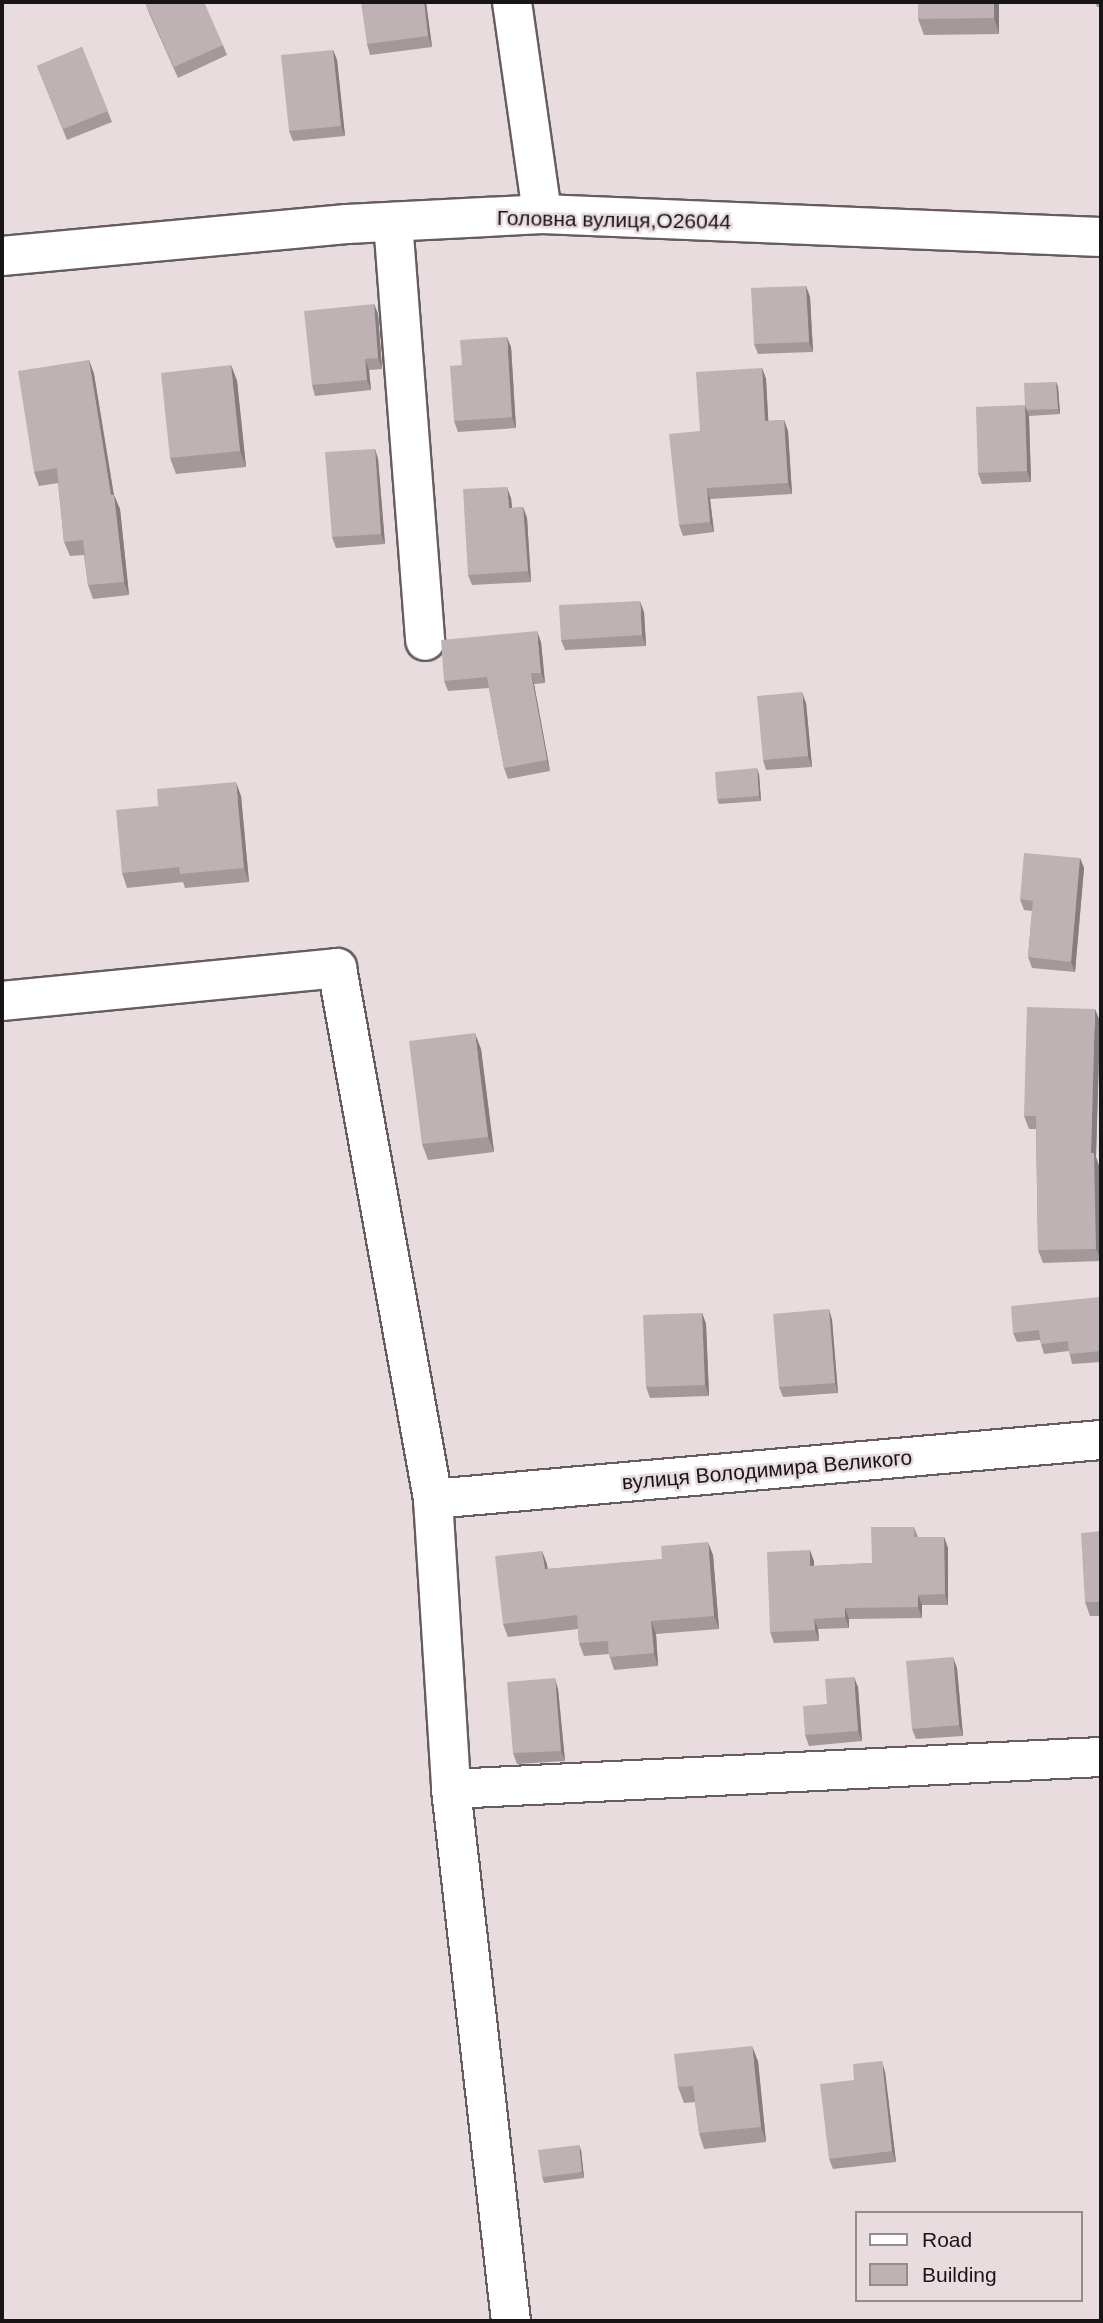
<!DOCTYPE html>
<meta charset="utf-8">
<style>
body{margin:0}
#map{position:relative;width:1103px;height:2323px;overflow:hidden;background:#e8dcde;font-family:Helvetica,sans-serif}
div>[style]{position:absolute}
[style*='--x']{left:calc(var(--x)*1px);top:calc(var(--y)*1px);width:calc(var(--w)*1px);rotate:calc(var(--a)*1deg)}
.roads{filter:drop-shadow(2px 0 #675c5e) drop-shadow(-2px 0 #675c5e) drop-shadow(0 2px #675c5e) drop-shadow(0 -2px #675c5e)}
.minor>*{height:38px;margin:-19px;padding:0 19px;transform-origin:19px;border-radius:19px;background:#fff}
.major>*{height:38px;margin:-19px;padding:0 19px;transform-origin:19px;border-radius:19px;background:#fff}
.wall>*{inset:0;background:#a3999b}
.shaded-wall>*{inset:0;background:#857d7e}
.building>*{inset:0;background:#beb2b4}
span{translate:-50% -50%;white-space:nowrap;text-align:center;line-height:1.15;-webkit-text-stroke:5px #e8dcde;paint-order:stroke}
.street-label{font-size:21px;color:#191516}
.frame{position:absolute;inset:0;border:4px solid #191516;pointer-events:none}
.legend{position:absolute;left:855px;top:2211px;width:228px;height:91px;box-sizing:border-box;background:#e8dcde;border:2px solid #958c8e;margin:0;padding:9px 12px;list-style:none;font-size:21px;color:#191516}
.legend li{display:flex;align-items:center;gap:14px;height:35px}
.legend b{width:35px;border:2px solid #958c8e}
</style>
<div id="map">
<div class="roads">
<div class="minor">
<i style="--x:512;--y:2;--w:214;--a:81.9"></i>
<i style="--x:393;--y:222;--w:420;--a:85.6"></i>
<i style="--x:2;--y:1001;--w:337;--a:-5.6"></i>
<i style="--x:337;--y:968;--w:540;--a:79.75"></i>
<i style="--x:433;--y:1499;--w:291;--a:86.4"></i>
<i style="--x:451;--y:1789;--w:535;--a:83.57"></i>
<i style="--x:433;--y:1499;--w:671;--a:-5.05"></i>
<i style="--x:451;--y:1789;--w:651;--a:-2.82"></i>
</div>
<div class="major">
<i style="--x:2;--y:256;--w:346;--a:-5.3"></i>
<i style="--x:347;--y:224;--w:195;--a:-2.9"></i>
<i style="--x:542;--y:214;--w:559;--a:2.36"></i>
</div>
</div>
<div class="wall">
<i style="clip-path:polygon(145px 2px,223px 45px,227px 55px,178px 78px,149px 13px)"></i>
<i style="clip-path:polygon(426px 2px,432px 47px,370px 55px,367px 44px)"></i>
<i style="clip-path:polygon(918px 2px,999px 2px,999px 34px,924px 35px,918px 19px)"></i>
<i style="clip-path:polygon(1095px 2px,1101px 2px,1101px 7px,1097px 7px)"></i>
<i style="clip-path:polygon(82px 47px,112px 122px,67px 140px,37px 66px)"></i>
<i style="clip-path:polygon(333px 50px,337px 60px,345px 136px,293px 141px,289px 131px)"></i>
<i style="clip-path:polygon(806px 286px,810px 297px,813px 352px,758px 354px,754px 344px)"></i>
<i style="clip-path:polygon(374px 304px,378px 314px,382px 369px,369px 370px,371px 390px,315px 396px,312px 385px)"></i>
<i style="clip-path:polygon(511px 347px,516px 428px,458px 432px,454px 421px,462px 365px)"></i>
<i style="clip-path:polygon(89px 360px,94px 374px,114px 495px,120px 509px,129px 595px,93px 599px,88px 585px,84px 555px,70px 556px,64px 542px,58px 483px,39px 486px,34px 472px)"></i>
<i style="clip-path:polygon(231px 365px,237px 381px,246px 467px,176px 474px,170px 458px)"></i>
<i style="clip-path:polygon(762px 368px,766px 379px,768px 421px,784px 420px,788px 431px,792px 494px,710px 499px,714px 532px,683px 536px,679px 525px,700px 431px)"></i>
<i style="clip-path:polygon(1056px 382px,1058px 387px,1060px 414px,1029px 416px,1031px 482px,982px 484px,978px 473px,1025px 405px)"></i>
<i style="clip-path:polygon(375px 449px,378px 459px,385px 544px,336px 548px,332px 537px)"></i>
<i style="clip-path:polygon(511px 498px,512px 508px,523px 507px,527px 518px,531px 582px,472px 585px,468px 575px)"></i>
<i style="clip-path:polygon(644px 612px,646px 646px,565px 650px,561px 640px)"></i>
<i style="clip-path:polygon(541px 642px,545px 683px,534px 684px,550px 771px,508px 779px,504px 768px,489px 688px,448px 691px,444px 681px)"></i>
<i style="clip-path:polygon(806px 703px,812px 767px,766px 770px,763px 760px)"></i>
<i style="clip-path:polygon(759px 774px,761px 801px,719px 804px,717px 799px)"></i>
<i style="clip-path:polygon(241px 796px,249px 882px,185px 888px,183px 882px,127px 888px,122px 873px)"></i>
<i style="clip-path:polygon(1080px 858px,1084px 868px,1075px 972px,1032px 968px,1028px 957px,1032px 911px,1024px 910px,1020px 899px)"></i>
<i style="clip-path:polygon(1100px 1021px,1096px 1157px,1099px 1166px,1101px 1261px,1043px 1263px,1038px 1250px,1036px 1129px,1029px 1129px,1024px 1116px)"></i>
<i style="clip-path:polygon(481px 1049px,494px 1152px,428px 1160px,422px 1144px)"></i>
<i style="clip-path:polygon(1100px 1297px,1101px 1301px,1101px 1362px,1072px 1364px,1069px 1351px,1044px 1354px,1040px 1340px,1017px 1342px,1013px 1333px)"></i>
<i style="clip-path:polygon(829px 1309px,832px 1320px,838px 1393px,783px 1397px,779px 1387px)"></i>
<i style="clip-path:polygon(702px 1313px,706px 1324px,709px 1396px,650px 1398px,646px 1387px)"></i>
<i style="clip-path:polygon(914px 1527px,918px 1537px,944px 1537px,948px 1548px,948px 1605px,922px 1605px,922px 1618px,849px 1619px,849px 1628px,818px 1629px,819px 1641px,774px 1643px,770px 1632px,814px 1561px,814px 1566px,872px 1563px)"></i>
<i style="clip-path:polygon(1101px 1531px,1101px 1616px,1090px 1616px,1085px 1602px)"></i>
<i style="clip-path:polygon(542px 1551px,548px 1569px,713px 1555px,719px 1629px,656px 1634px,658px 1666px,614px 1670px,609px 1654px,584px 1656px,579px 1643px,578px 1629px,508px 1637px,503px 1624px)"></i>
<i style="clip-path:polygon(957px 1668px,963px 1736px,916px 1739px,912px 1729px)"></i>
<i style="clip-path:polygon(858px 1687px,862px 1741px,809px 1746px,805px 1735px,827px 1704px)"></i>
<i style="clip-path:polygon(558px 1689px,565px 1761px,517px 1764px,513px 1753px)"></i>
<i style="clip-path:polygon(758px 2061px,766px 2142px,704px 2149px,699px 2133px,695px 2102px,684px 2103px,678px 2087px)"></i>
<i style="clip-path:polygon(885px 2072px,896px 2162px,833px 2169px,829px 2159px,854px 2080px)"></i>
<i style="clip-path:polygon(581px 2150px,584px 2178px,544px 2183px,542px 2177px)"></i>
</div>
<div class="shaded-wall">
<i style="clip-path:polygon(424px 2px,426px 2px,432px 47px,428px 36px)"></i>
<i style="clip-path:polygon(994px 2px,999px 2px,999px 34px,994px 18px)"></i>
<i style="clip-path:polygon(333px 50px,337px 60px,345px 136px,341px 126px)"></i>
<i style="clip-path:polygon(806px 286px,810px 297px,813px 352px,809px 342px)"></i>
<i style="clip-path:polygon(374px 304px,378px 314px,382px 369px,378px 358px)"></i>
<i style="clip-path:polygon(507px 337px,511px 347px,516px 428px,512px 417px)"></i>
<i style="clip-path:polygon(365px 359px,369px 370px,371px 390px,367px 380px)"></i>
<i style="clip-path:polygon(89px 360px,94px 374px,116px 509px,111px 495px)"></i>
<i style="clip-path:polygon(231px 365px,237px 381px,246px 467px,240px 451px)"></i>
<i style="clip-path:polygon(762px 368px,766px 379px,769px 432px,765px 421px)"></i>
<i style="clip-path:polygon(1056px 382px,1058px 387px,1060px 414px,1058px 409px)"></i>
<i style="clip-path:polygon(1025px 405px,1029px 416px,1031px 482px,1027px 471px)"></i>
<i style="clip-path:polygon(784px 420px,788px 431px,792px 494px,788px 483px)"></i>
<i style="clip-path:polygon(375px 449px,378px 459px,385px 544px,381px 534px)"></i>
<i style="clip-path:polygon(507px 487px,511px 498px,513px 519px,509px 508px)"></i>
<i style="clip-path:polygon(707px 488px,710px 499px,714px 532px,710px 522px)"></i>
<i style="clip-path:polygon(114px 495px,120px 509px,129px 595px,124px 582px)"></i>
<i style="clip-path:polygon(523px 507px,527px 518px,531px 582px,528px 571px)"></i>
<i style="clip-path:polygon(640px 601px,644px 612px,646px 646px,642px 635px)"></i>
<i style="clip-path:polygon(537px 631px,541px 642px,545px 683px,541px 673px)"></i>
<i style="clip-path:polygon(531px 673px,534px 684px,550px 771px,547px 760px)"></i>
<i style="clip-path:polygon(802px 692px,806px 703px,812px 767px,808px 756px)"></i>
<i style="clip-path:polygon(757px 768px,759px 774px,761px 801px,759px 796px)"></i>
<i style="clip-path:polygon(236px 782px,241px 796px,249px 882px,244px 868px)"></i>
<i style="clip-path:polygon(1080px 858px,1084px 868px,1075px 972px,1071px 962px)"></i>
<i style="clip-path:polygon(1095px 1009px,1100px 1021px,1096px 1157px,1099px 1166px,1101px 1261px,1096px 1249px,1091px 1153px)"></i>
<i style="clip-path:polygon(475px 1033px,481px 1049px,494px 1152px,488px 1137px)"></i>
<i style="clip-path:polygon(829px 1309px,832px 1320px,838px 1393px,835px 1383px)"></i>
<i style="clip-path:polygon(702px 1313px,706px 1324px,709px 1396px,705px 1385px)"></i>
<i style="clip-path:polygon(944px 1537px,948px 1548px,948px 1605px,945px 1594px)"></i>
<i style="clip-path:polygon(708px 1542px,713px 1555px,719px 1629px,714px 1616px)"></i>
<i style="clip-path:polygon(810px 1550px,814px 1561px,814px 1577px,810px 1566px)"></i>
<i style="clip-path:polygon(542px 1551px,547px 1564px,549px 1582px,545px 1569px)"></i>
<i style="clip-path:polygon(918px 1595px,922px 1605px,922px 1618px,918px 1607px)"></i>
<i style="clip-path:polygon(845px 1608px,849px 1619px,849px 1628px,845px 1617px)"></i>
<i style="clip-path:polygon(814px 1619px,818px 1629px,819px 1641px,815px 1630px)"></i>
<i style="clip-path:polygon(651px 1621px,656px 1634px,658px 1666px,654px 1653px)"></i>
<i style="clip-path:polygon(953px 1657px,957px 1668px,963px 1736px,959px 1725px)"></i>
<i style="clip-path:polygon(854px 1677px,858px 1687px,862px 1741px,858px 1731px)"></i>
<i style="clip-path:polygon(555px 1678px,558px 1689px,565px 1761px,561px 1751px)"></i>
<i style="clip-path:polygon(752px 2046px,758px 2061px,766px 2142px,761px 2127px)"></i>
<i style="clip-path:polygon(882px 2061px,885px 2072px,896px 2162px,892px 2151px)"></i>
<i style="clip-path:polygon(579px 2145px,581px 2150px,584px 2178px,582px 2172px)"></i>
</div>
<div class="building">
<i style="clip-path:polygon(145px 2px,204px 2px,223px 45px,174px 67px)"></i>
<i style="clip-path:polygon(361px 2px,424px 2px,428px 36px,367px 44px)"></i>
<i style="clip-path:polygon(918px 2px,994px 2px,994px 18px,918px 19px)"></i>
<i style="clip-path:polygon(82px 47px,108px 111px,63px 129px,37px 66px)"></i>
<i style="clip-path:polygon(333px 50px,341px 126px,289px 131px,281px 55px)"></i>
<i style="clip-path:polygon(806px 286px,809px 342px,754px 344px,751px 288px)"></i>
<i style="clip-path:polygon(374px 304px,378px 358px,365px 359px,367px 380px,312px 385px,304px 311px)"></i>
<i style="clip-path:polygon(507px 337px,512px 417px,454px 421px,450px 366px,462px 365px,460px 340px)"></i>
<i style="clip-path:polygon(89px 360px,111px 495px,114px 495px,124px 582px,88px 585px,83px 540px,64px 542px,57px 468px,34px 472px,18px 371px)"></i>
<i style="clip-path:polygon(231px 365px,240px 451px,170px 458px,161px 373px)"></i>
<i style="clip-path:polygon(762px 368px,765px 421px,784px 420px,788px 483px,707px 488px,710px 522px,679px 525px,669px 434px,700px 431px,696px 372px)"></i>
<i style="clip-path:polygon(1056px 382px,1058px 409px,1027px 410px,1025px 405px,1025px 406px,1024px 383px)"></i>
<i style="clip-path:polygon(1025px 405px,1027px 471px,978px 473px,976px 407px)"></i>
<i style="clip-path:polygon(375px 449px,381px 534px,332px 537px,325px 452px)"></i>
<i style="clip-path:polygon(507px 487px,509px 508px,523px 507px,528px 571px,468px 575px,463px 489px)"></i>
<i style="clip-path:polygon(640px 601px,642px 635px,561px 640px,559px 605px)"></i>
<i style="clip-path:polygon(537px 631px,541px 673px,531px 673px,547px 760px,504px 768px,487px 677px,444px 681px,441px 640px)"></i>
<i style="clip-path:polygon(802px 692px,808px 756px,763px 760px,757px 696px)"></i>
<i style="clip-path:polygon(757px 768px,759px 796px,717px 799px,715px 772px)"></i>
<i style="clip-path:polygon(236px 782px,244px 868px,180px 874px,179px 867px,122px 873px,116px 810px,158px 806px,157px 789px)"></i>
<i style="clip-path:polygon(1024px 853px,1080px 858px,1071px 962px,1028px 957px,1033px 901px,1020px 899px)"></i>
<i style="clip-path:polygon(1027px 1007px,1095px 1009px,1091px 1153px,1094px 1153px,1096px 1249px,1038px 1250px,1036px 1116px,1024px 1116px)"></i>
<i style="clip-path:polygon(475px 1033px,488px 1137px,422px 1144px,409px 1041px)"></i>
<i style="clip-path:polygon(1100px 1297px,1101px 1310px,1101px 1351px,1069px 1354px,1068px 1341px,1041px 1344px,1039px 1330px,1013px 1333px,1011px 1306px)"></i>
<i style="clip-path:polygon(829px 1309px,835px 1383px,779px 1387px,773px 1314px)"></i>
<i style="clip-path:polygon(702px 1313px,705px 1385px,646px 1387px,643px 1315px)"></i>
<i style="clip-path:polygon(871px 1527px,914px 1527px,914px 1537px,944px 1537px,945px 1594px,918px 1595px,918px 1607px,845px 1608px,845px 1617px,814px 1619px,815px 1630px,770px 1632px,767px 1552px,810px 1550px,810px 1566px,872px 1563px)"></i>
<i style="clip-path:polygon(1101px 1531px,1101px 1602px,1085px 1602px,1081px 1533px)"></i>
<i style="clip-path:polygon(708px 1542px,714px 1616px,651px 1621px,654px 1653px,609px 1657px,608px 1641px,579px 1643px,577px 1615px,503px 1624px,495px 1556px,542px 1551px,545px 1569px,662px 1559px,661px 1546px)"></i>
<i style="clip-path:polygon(953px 1657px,959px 1725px,912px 1729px,906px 1661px)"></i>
<i style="clip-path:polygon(854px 1677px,858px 1731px,805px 1735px,803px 1706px,827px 1704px,825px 1679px)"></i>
<i style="clip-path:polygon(555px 1678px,561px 1751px,513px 1753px,507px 1682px)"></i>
<i style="clip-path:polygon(752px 2046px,761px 2127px,699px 2133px,693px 2086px,678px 2087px,674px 2054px)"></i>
<i style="clip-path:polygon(882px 2061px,892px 2151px,829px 2159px,820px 2084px,854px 2080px,853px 2064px)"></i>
<i style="clip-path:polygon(579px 2145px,582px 2172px,542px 2177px,538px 2150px)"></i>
</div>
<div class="street-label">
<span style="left:614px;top:220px;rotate:1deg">Головна вулиця,О26044</span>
<span style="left:767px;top:1470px;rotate:-5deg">вулиця Володимира Великого</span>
</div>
<div class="frame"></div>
<ul class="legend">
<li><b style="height:9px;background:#fff"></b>Road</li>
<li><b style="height:19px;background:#beb2b4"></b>Building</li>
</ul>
</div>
